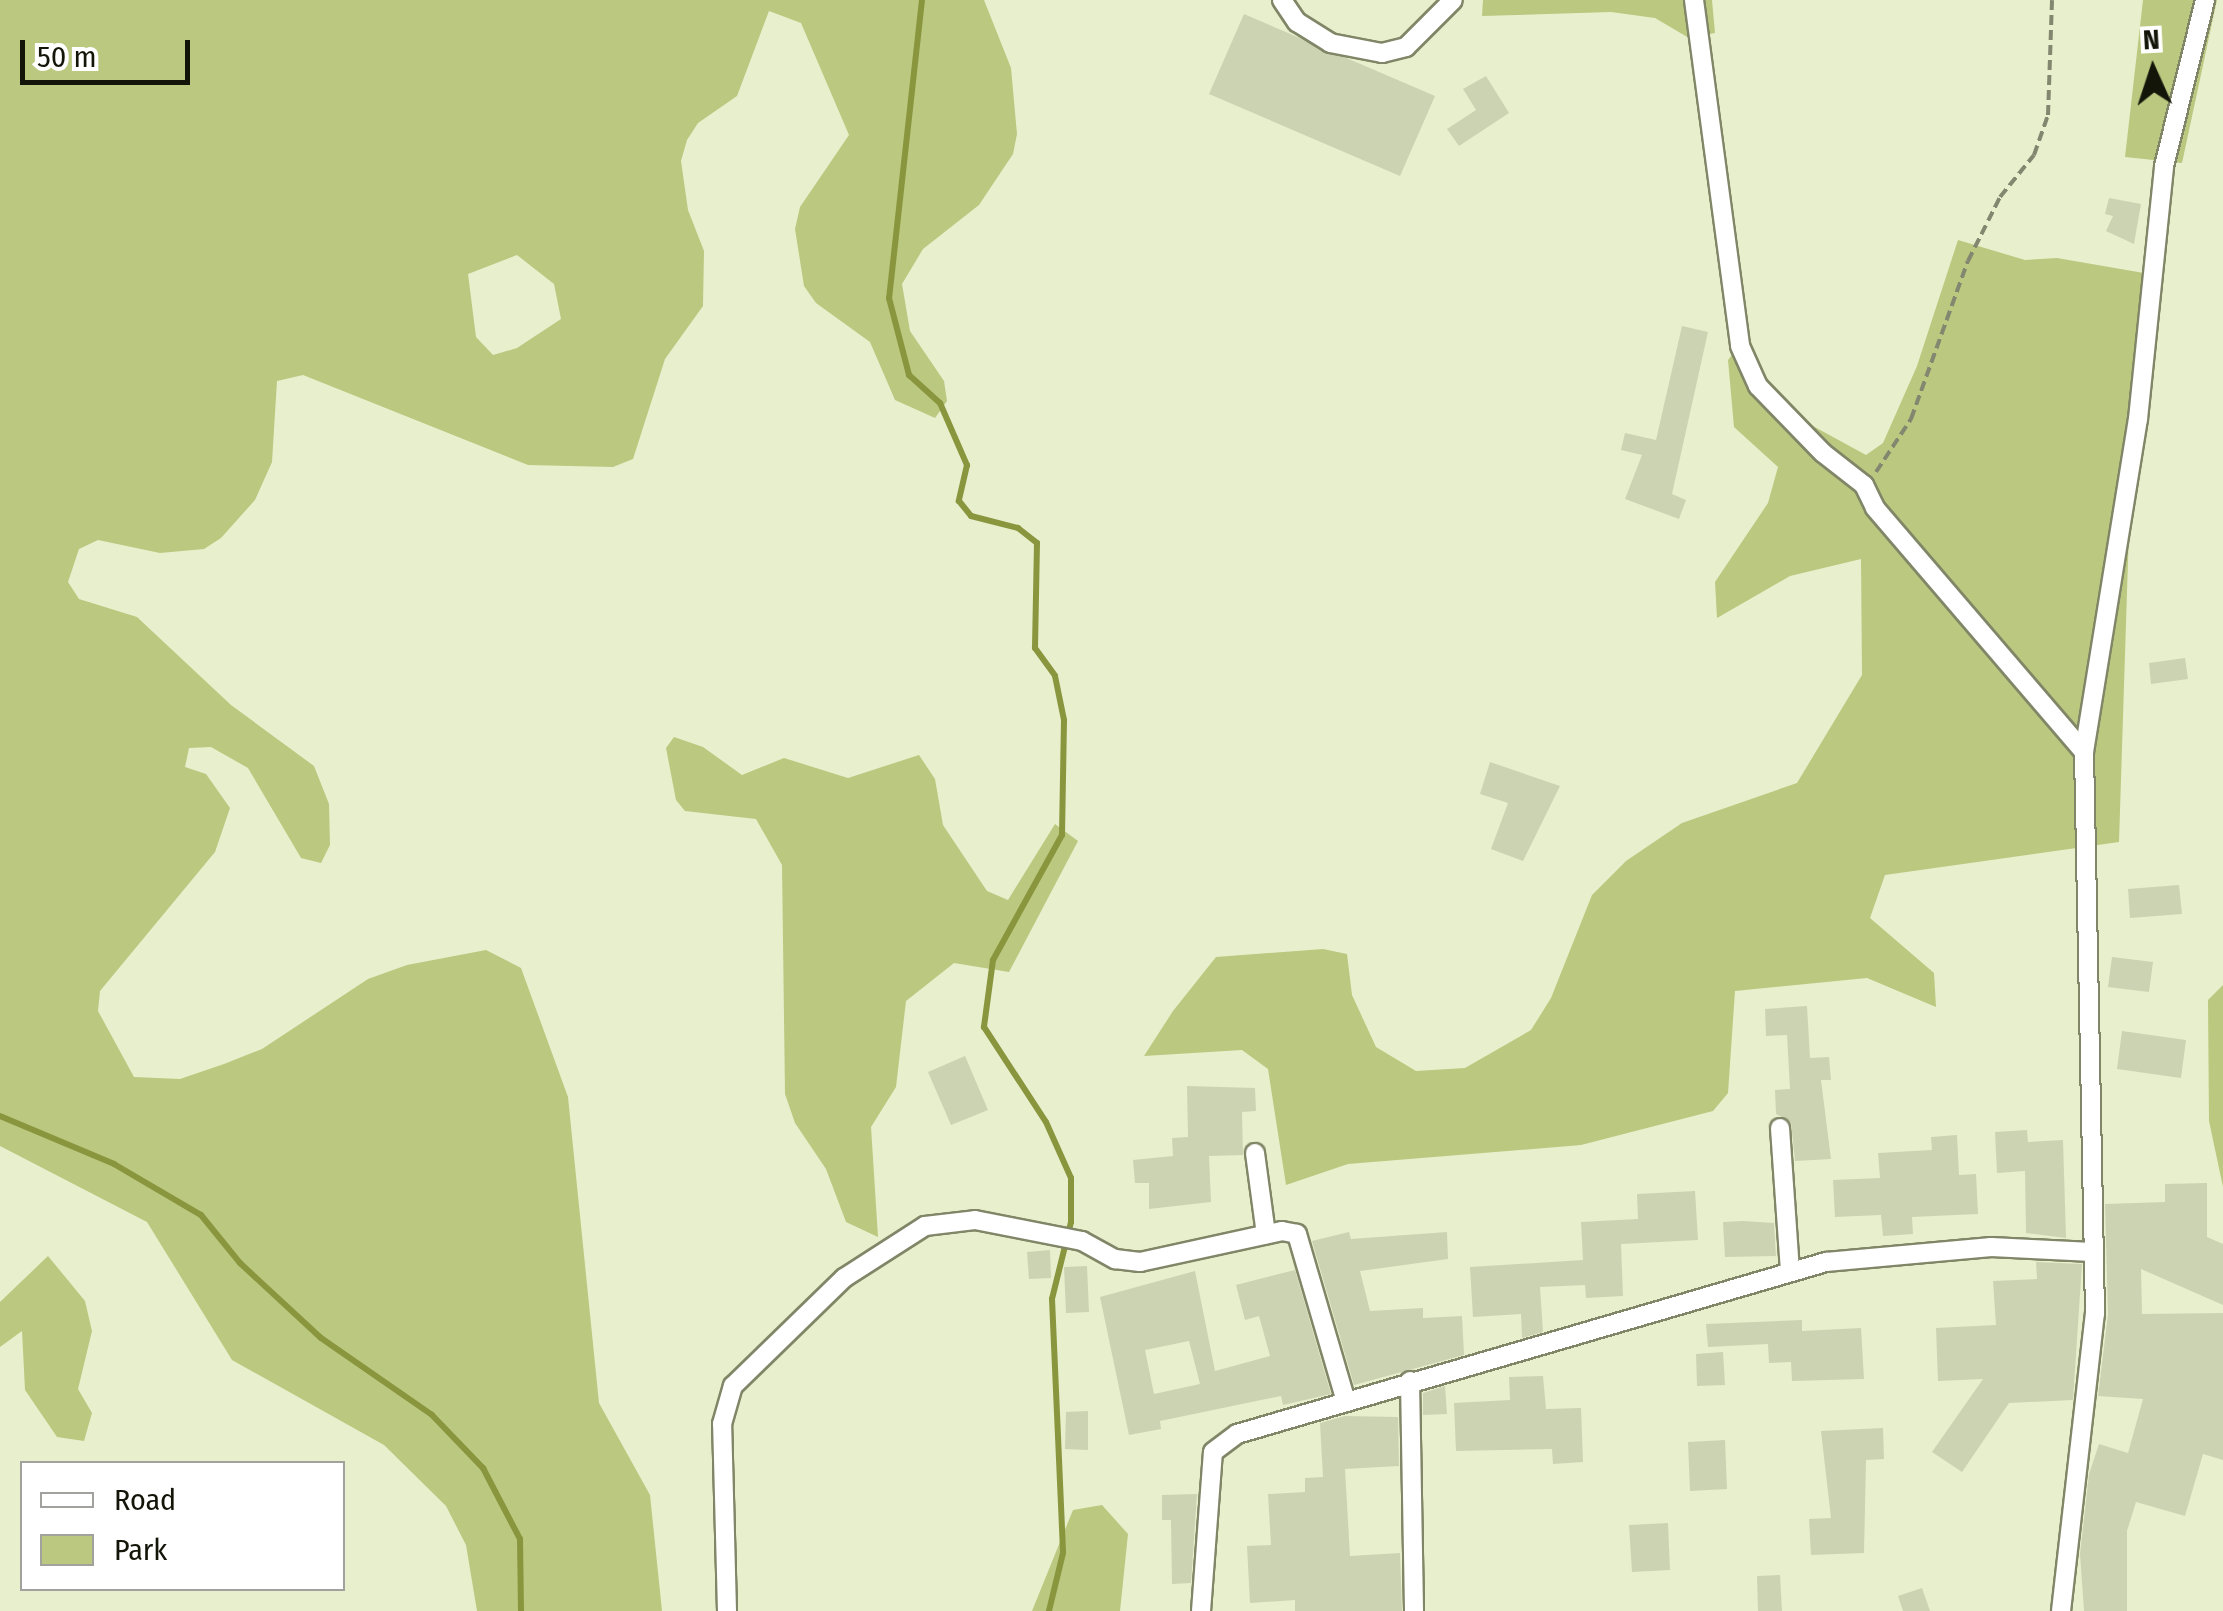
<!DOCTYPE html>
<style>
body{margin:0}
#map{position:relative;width:2223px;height:1611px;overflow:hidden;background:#e8efcd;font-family:"Fira Sans Condensed",sans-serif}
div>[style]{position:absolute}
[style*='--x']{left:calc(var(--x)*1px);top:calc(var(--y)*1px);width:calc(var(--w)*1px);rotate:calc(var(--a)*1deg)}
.green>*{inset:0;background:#bbc87f}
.stream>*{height:6px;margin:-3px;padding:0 3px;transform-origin:3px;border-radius:3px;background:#8a963e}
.building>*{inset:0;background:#ccd3b2}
.path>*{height:4px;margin-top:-2px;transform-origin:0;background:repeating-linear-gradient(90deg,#838770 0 10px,transparent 0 15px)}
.roads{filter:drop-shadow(2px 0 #808667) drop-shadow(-2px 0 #808667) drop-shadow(0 2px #808667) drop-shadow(0 -2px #808667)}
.street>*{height:18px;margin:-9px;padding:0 9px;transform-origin:9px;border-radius:9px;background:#fff}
span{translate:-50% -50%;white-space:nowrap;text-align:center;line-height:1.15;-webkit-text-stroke:8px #fff;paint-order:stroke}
.legend{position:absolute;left:20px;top:1461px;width:325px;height:130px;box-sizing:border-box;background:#fff;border:2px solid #a1a19d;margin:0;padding:12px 18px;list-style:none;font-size:30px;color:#131509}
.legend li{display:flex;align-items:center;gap:20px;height:50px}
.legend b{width:50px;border:2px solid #a1a19d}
.north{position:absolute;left:2103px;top:20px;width:100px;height:100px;-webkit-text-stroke:8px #fff;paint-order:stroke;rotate:357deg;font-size:28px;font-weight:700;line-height:40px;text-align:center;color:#131509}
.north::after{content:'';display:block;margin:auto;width:35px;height:45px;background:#131509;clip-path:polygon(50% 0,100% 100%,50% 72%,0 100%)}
.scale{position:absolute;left:20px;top:40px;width:170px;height:45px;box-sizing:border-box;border:5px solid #131509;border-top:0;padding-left:12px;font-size:30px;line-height:35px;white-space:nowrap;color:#131509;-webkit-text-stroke:8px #fff;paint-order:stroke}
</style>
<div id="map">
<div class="green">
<i style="clip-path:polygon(evenodd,0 0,984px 0,1011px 68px,1017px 134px,1013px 154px,979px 205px,923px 249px,902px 284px,910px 331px,944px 381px,947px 401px,935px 418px,895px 400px,870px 342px,816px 303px,804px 286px,795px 229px,800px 207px,849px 135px,801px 23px,769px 11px,737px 96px,698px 123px,687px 140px,681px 161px,688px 210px,704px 251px,703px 306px,665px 359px,633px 459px,613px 467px,528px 465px,303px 375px,277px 381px,272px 462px,255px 500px,221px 538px,204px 549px,160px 553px,98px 540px,79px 549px,68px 582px,79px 599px,137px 617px,231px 705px,314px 766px,329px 804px,330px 845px,321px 863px,301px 858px,248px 768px,211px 747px,189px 748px,185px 767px,206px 774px,230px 808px,215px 852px,100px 991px,98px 1011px,134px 1077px,180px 1079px,224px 1064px,262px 1049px,368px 979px,407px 965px,486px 950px,521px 968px,568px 1097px,599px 1403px,650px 1495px,662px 1611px,477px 1611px,466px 1545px,446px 1506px,384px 1445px,232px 1360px,147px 1222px,0 1146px,0 0,517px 255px,554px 284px,561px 319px,517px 348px,493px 355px,476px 337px,468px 274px,517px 255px)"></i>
<i style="clip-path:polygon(1483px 0,1712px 0,1715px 33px,1689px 38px,1655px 18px,1611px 12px,1482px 16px)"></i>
<i style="clip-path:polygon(2143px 0,2217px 0,2182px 163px,2125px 157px)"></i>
<i style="clip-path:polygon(1958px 240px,2025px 260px,2057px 258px,2161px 276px,2129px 530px,2119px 842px,1885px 875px,1870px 918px,1934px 973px,1936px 1007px,1867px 978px,1735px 991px,1728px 1093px,1713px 1111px,1581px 1145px,1348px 1164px,1286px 1185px,1268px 1069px,1242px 1050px,1144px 1056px,1173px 1011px,1216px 957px,1323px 949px,1347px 954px,1352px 995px,1376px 1047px,1416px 1071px,1465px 1068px,1531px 1030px,1551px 998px,1592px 895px,1626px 861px,1682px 823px,1797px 783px,1862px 675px,1861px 559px,1790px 576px,1717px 618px,1715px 582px,1768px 503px,1778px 467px,1734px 427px,1728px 360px,1746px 337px,1765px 380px,1800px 419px,1866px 455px,1883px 443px,1917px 366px)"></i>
<i style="clip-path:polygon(674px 737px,703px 747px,742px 775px,784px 758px,848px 778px,919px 755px,935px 779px,943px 825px,987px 891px,1008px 900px,1055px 824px,1078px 841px,1009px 972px,954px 963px,906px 1001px,896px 1087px,871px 1127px,878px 1237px,846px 1222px,826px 1169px,795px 1123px,785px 1094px,782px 865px,756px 819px,685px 811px,676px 800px,666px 748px)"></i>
<i style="clip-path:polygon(2223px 985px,2223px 1187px,2209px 1121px,2208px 1000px)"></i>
<i style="clip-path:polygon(48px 1256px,85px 1301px,92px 1331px,78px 1389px,92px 1413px,84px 1441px,57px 1437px,25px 1390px,22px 1331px,0 1347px,0 1302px)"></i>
<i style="clip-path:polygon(1102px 1505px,1128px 1534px,1120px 1611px,1032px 1611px,1073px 1510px)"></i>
</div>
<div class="stream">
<i style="--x:922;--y:0;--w:300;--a:96.3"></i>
<i style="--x:889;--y:298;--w:80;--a:75.4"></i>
<i style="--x:909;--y:375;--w:42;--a:42.1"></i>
<i style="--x:940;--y:403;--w:68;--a:66.5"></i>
<i style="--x:967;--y:465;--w:37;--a:103"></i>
<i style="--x:959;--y:501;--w:19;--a:51"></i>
<i style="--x:971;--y:516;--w:49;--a:14.3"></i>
<i style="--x:1018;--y:528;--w:24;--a:38"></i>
<i style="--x:1037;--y:543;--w:105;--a:91.1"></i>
<i style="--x:1035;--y:648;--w:34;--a:54"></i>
<i style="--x:1055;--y:676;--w:45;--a:78.4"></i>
<i style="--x:1064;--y:720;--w:115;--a:91"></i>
<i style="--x:1062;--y:835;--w:143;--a:118.9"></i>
<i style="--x:993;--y:960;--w:68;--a:97.7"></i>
<i style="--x:984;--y:1027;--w:113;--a:56.9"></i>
<i style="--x:1046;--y:1122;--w:61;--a:65.9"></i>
<i style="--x:1071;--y:1178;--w:44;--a:90"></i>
<i style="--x:1071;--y:1222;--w:79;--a:103.9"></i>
<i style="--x:1052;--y:1299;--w:254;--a:87.5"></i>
<i style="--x:1063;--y:1553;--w:60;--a:103.6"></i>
<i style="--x:0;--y:1116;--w:124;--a:22.8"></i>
<i style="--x:114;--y:1164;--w:101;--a:30.4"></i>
<i style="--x:201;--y:1215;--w:62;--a:50.9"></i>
<i style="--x:240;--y:1263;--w:110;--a:42.8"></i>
<i style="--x:321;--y:1338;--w:135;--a:34.7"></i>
<i style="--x:432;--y:1415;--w:74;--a:46.1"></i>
<i style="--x:483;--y:1468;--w:80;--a:62.5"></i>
<i style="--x:520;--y:1539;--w:72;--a:89.2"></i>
</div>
<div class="building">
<i style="clip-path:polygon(1244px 14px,1435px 96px,1400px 176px,1209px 94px)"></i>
<i style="clip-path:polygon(1486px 76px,1509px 113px,1459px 146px,1447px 129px,1476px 110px,1463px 89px)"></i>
<i style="clip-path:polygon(2109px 198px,2141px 204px,2134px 244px,2106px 231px,2113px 216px,2105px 214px)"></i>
<i style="clip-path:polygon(1682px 326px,1708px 332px,1672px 494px,1686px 500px,1679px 519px,1625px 499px,1642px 455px,1621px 450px,1625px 433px,1656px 440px)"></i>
<i style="clip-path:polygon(2185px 658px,2188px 679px,2151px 684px,2149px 663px)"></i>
<i style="clip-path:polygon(1490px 762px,1560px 786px,1523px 861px,1491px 849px,1508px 803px,1480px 794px)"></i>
<i style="clip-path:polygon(2179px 885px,2182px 914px,2130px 918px,2128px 889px)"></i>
<i style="clip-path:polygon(2112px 957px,2153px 962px,2149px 992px,2108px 987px)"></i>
<i style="clip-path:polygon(1807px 1006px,1810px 1058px,1829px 1057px,1831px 1080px,1821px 1080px,1831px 1159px,1795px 1161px,1791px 1122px,1776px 1114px,1775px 1090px,1790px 1089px,1787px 1035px,1766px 1036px,1765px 1009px)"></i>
<i style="clip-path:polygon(2122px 1031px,2186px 1040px,2181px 1078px,2117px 1069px)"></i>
<i style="clip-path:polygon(965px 1056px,988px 1110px,951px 1125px,928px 1072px)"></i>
<i style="clip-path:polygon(1187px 1086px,1255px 1088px,1256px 1111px,1242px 1112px,1243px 1155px,1209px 1156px,1211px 1202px,1149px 1209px,1149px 1183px,1135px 1183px,1133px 1160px,1173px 1156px,1172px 1138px,1188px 1137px)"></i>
<i style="clip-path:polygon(2027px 1130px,2028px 1142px,2063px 1140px,2066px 1238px,2026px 1233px,2025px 1171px,1997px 1173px,1995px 1132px)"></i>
<i style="clip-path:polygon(1957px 1135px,1959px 1175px,1976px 1174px,1978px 1214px,1912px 1217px,1913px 1234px,1883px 1236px,1881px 1215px,1835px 1217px,1833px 1180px,1880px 1178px,1878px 1153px,1932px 1150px,1931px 1137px)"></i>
<i style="clip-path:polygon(2207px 1183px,2207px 1237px,2223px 1244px,2223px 1305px,2141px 1269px,2142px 1314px,2223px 1313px,2223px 1460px,2203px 1454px,2185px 1516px,2136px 1502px,2127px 1531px,2127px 1611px,2084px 1611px,2080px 1554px,2089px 1474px,2099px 1444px,2128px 1453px,2143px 1399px,2098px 1396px,2108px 1314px,2105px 1204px,2165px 1202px,2165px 1184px)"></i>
<i style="clip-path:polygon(1695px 1191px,1698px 1240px,1621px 1244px,1623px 1296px,1586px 1298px,1585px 1285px,1540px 1287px,1543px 1332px,1522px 1338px,1521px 1314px,1473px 1317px,1470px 1267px,1583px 1260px,1581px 1222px,1638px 1219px,1637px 1194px)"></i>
<i style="clip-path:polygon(1743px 1221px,1774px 1223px,1776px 1256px,1725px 1257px,1723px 1222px)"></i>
<i style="clip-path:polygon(1349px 1232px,1351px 1239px,1447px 1232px,1448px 1259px,1360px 1271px,1370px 1311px,1423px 1308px,1423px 1318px,1462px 1316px,1464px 1355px,1354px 1385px,1312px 1241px)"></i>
<i style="clip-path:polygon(1050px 1250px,1051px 1278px,1029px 1279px,1027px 1252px)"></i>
<i style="clip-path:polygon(2036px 1262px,2082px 1264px,2073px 1400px,2009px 1403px,1962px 1472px,1932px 1452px,1983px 1379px,1938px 1381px,1936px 1328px,1996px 1325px,1993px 1281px,2037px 1279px)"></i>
<i style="clip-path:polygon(1087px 1266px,1089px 1312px,1066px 1313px,1064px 1267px)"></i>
<i style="clip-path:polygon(evenodd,1295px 1270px,1331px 1394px,1283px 1405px,1281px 1396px,1160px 1421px,1161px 1429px,1129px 1435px,1100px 1297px,1195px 1271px,1215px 1371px,1270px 1356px,1259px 1316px,1245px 1320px,1236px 1285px,1295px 1270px,1189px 1341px,1200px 1384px,1154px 1394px,1145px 1350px,1189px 1341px)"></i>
<i style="clip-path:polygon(1802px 1320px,1802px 1331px,1861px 1328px,1864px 1379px,1792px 1381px,1791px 1362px,1769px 1363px,1768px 1344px,1708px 1347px,1706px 1324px)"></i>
<i style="clip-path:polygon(1723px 1352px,1725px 1385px,1697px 1386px,1696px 1354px)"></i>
<i style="clip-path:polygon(1543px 1376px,1546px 1409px,1581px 1408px,1583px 1462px,1553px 1464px,1552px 1449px,1456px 1451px,1454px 1403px,1510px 1400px,1509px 1377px)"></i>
<i style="clip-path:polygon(1445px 1386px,1447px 1414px,1423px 1415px,1423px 1393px)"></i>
<i style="clip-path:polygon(1088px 1411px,1088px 1450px,1065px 1449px,1066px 1412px)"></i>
<i style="clip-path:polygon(1345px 1416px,1398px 1417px,1399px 1466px,1345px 1469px,1350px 1556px,1400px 1553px,1402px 1611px,1295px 1611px,1295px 1600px,1250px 1603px,1247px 1546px,1271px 1545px,1268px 1494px,1305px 1492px,1305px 1478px,1323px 1477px,1320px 1423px)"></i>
<i style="clip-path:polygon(1883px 1428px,1884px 1459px,1866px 1460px,1864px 1553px,1811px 1555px,1809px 1519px,1831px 1518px,1821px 1431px)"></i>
<i style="clip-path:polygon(1725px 1440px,1727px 1489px,1690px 1491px,1688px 1442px)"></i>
<i style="clip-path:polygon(1197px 1494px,1191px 1583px,1172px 1584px,1171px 1520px,1162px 1520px,1162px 1495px)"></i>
<i style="clip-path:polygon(1668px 1523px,1670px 1570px,1632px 1572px,1629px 1525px)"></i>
<i style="clip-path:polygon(1780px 1575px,1782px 1611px,1758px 1611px,1757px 1576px)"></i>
<i style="clip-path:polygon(1922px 1588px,1930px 1611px,1903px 1611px,1898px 1596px)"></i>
</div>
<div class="path">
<i style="--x:1876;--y:472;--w:64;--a:-56.6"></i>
<i style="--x:1911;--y:419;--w:168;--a:-70.2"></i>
<i style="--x:1968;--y:261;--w:72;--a:-63.4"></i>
<i style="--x:2000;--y:197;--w:54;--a:-51"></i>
<i style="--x:2034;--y:155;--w:42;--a:-70.7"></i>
<i style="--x:2048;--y:115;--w:115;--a:-88"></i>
</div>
<div class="roads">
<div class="street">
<i style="--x:1282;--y:0;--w:27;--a:56"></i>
<i style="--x:1297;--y:22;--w:39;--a:32"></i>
<i style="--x:1330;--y:43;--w:53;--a:10.9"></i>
<i style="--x:1382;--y:53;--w:25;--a:-14"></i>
<i style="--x:1406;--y:47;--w:66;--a:-45"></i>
<i style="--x:1694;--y:0;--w:349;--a:82.4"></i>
<i style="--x:1740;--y:346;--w:44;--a:65.8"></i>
<i style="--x:1758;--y:386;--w:93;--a:45.9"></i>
<i style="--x:1823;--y:453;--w:52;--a:38"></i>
<i style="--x:1864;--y:485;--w:25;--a:64"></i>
<i style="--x:1875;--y:508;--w:321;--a:49.4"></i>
<i style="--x:1780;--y:1128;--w:143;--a:86"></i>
<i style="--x:1255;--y:1153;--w:82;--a:82.3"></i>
<i style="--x:1410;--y:1381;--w:230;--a:89"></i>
<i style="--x:727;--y:1611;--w:187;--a:-91.5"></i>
<i style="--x:722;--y:1424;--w:40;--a:-74"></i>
<i style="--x:733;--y:1386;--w:155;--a:-44.2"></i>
<i style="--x:844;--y:1278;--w:96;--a:-32.7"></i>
<i style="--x:925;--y:1226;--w:50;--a:-6.8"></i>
<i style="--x:975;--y:1220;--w:109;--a:11.1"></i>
<i style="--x:1082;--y:1241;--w:38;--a:29"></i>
<i style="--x:1115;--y:1259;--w:25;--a:7"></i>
<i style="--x:1140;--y:1262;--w:145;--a:-12.3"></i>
<i style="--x:1282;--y:1231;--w:15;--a:11"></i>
<i style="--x:1297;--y:1234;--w:175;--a:73.7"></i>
<i style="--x:1201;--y:1611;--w:159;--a:-85.7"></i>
<i style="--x:1213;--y:1452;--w:30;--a:-37"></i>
<i style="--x:1237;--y:1434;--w:614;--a:-16.28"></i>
<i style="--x:1826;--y:1262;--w:166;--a:-5.2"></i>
<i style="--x:1991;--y:1247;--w:101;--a:2.8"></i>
<i style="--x:2061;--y:1611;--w:299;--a:-83.5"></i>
<i style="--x:2095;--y:1314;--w:562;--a:-91.12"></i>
<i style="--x:2084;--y:752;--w:337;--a:-80.8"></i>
<i style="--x:2138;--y:419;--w:254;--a:-84.1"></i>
<i style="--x:2164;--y:166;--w:171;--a:-76.1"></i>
</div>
</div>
<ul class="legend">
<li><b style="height:12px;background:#fff"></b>Road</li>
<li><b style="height:28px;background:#bbc87f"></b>Park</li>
</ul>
<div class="north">N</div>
<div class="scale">50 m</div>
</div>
